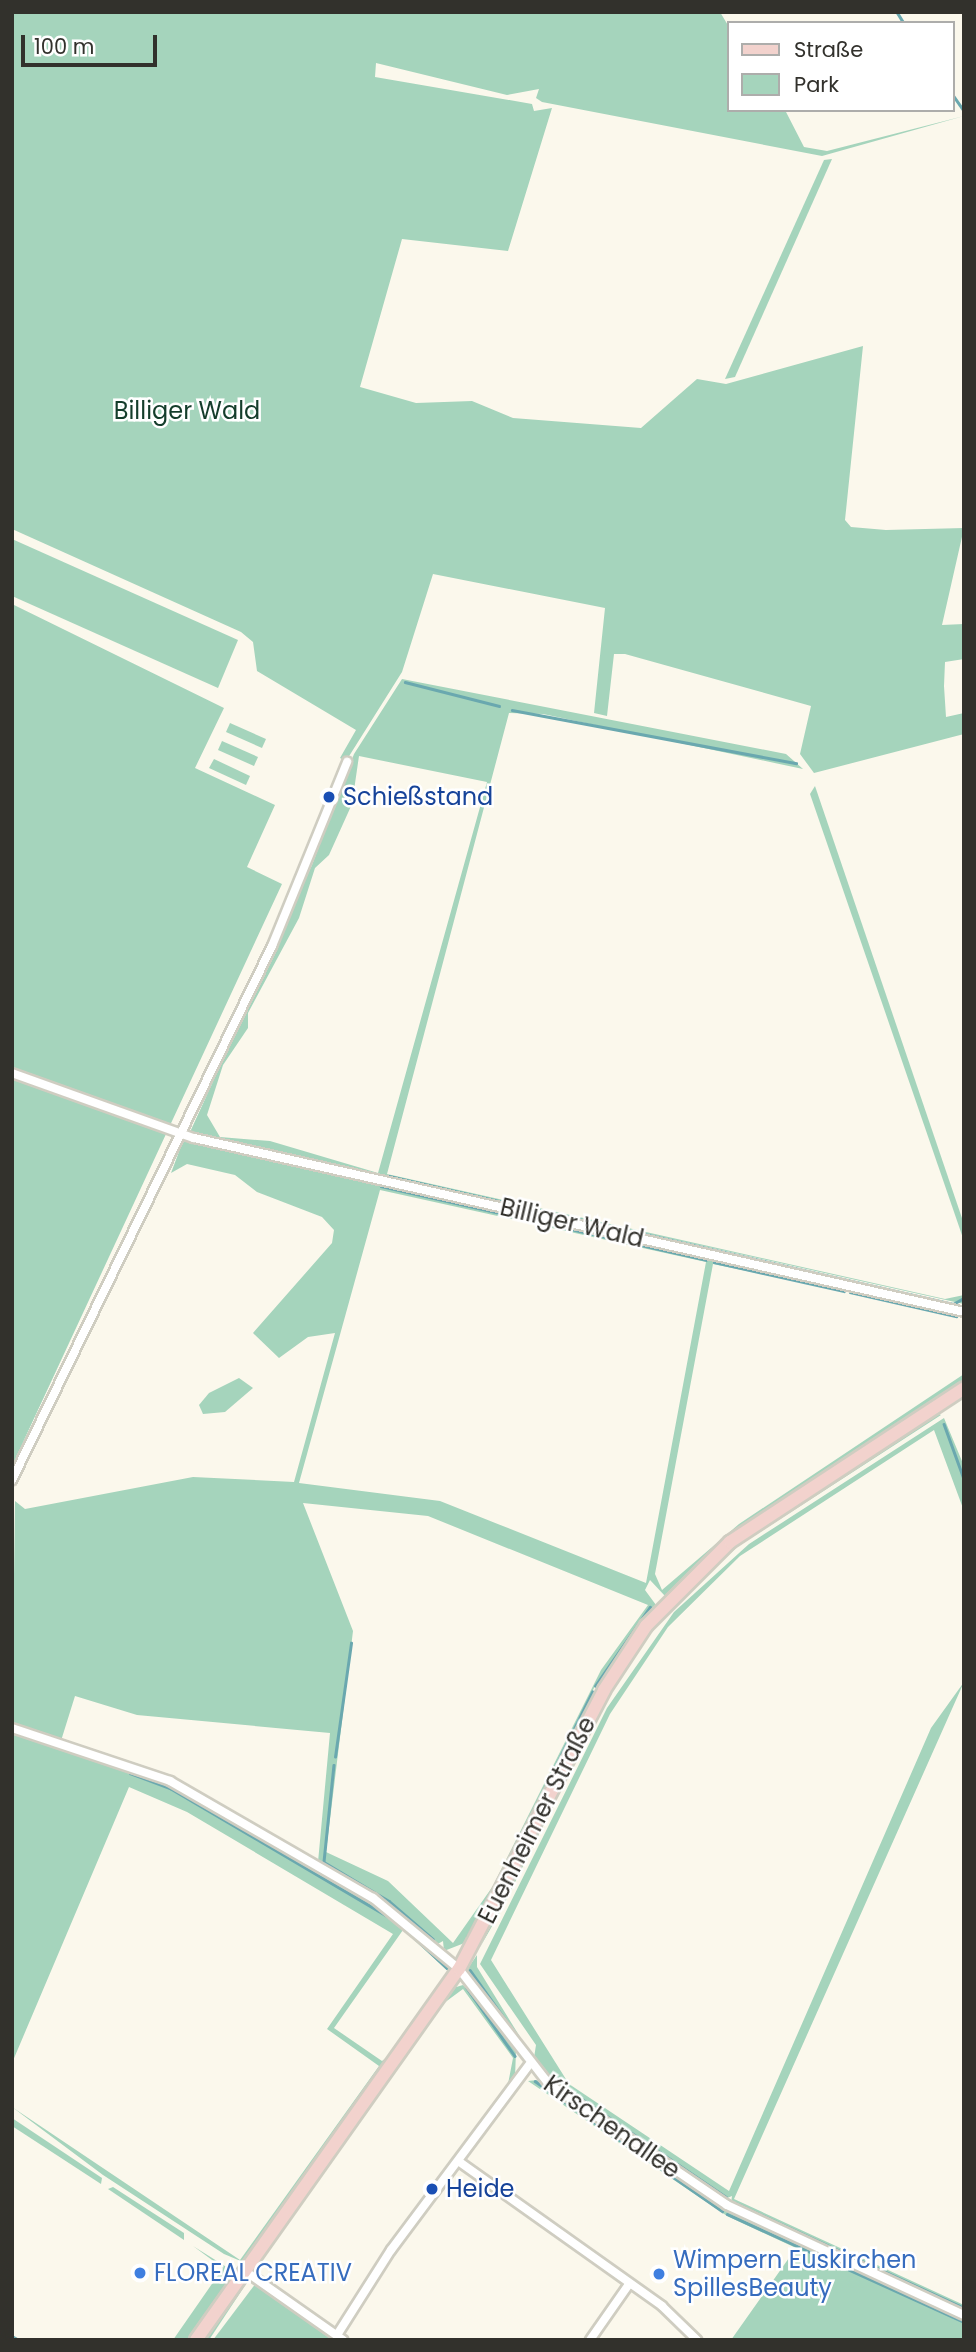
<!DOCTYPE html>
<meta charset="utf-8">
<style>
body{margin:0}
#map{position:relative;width:976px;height:2352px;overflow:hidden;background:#fbf8ec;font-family:Poppins,sans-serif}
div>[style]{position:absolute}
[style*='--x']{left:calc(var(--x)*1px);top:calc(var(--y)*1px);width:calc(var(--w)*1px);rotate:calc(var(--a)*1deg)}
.green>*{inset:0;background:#a5d4bc}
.stream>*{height:2.5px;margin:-1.25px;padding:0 1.25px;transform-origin:1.25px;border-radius:1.25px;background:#6aa8af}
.roads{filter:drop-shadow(2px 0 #cfcdc1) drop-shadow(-2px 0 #cfcdc1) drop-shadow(0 2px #cfcdc1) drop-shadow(0 -2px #cfcdc1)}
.street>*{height:8px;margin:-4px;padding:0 4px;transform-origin:4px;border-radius:4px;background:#fff}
.secondary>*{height:12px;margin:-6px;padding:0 6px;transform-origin:6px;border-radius:6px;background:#f2d2cd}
.dots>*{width:19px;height:19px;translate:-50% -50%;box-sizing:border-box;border:4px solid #fff;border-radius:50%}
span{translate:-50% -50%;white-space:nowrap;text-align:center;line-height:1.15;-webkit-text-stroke:5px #fff;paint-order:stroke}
.park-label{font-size:24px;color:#143d2b}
.transit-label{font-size:24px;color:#164399}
.left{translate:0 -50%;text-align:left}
.street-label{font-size:24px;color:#32312c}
.shop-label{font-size:24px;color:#366cbe}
.frame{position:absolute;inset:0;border:14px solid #32312c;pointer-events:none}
.legend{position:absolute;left:727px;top:21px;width:228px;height:91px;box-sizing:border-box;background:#fff;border:2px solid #adadab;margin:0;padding:9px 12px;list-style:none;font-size:21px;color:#32312c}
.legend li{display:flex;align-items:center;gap:14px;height:35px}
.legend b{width:35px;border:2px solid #adadab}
.scale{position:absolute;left:21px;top:35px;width:136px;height:32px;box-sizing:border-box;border:4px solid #32312c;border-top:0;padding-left:9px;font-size:21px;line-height:24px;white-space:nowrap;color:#32312c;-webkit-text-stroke:5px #fff;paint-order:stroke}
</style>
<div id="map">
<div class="green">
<i style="clip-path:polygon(12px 12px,720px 12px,729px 27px,729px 110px,785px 110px,804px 147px,827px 151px,964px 116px,822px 156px,542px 102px,536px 98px,539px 89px,507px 95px,376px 63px,375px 77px,532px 104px,534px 111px,552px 108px,508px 251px,402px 239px,360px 387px,416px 403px,472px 401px,513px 418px,641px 428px,697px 379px,726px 384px,863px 346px,845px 520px,851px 527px,886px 530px,964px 528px,942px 625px,964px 624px,964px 659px,945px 662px,944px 686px,946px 717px,964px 713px,964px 734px,814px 773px,800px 754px,811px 706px,625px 654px,614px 654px,607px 716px,594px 713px,605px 608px,433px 574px,402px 672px,346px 761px,340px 758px,356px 730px,257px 671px,253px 642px,241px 632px,12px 529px)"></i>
<i style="clip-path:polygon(832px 159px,735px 377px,725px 379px,824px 160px)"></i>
<i style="clip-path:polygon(12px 539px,238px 640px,218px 688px,12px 596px)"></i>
<i style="clip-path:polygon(12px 604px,224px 708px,195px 768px,275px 805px,247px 867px,282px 884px,12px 1466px)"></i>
<i style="clip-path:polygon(evenodd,402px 679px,786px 754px,803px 769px,543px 714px,509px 713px,387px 1174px,945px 1299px,964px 1295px,964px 1304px,190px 1132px,312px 865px,354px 754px,402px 679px,359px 756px,487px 782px,378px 1173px,270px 1141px,220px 1137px,207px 1115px,223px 1065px,248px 1028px,248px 1013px,299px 918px,315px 868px,329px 855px,352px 804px,359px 756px)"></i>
<i style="clip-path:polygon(230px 723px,266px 739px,262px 748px,226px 732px)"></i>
<i style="clip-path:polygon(222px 741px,258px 757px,254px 766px,218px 750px)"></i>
<i style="clip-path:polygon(214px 759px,250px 776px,246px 785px,209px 768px)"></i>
<i style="clip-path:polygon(815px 786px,964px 1224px,964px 1241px,810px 794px)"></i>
<i style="clip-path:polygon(evenodd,183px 1141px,964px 1316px,713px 1264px,655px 1574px,662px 1590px,739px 1524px,964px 1374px,964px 1381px,737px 1531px,665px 1596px,650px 1580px,645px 1590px,656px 1605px,594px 1688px,467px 1942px,444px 1951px,443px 1941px,436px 1945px,385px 1901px,318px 1862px,330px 1733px,137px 1715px,75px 1696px,60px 1744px,12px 1724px,15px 1501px,25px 1509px,193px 1477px,294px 1482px,335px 1333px,308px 1337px,279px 1358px,253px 1333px,332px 1243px,334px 1230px,322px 1217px,257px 1192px,235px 1175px,187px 1164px,171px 1173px,183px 1141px,380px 1190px,706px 1262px,646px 1583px,440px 1501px,299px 1483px,380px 1190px,183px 1141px,303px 1503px,428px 1516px,648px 1605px,601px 1670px,493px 1886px,453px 1943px,388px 1881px,326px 1852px,353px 1631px,303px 1503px)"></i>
<i style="clip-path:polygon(239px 1378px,253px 1388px,225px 1412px,203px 1414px,199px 1405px,209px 1393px)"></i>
<i style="clip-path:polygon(935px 1412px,941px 1415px,737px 1547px,656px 1624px,607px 1699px,499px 1914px,479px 1949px,607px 1694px,645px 1635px,724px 1554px)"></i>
<i style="clip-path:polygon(944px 1418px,964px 1466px,964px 1511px,934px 1430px,740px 1556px,668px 1627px,610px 1714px,491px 1960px,569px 2084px,729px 2191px,931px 1728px,964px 1682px,734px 2199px,964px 2305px,964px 2311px,731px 2203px,732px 2196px,725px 2199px,550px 2081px,533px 2064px,536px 2045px,480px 1964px,607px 1708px,674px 1612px,749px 1544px)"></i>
<i style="clip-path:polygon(12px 1732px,168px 1783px,378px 1905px,449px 1966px,449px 1972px,399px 2039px,448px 1971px,403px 1930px,334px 2028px,382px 2061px,391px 2054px,243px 2262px,224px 2254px,103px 2175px,12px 2107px,240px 2260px,379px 2066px,327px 2029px,393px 1934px,187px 1812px,129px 1787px,12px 2063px)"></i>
<i style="clip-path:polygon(477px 1955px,477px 1967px,533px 2058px,466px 1971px)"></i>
<i style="clip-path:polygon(463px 1985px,481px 1999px,516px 2051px,515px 2078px,508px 2084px,513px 2058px,463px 1989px,444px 2003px,254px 2271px,453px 1988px)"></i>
<i style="clip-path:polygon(537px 2080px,711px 2199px,964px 2318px,964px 2340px,731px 2340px,796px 2248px,727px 2216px,528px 2081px)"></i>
<i style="clip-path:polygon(12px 2118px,102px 2178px,101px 2184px,12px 2126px)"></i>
<i style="clip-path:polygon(113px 2187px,184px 2233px,184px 2240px,108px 2189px)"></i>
<i style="clip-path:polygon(193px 2246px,236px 2273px,190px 2340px,173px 2340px,223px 2268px)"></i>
<i style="clip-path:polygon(248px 2281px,209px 2340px,203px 2340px,245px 2282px)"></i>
<i style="clip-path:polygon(256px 2283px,339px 2340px,213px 2340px)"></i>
</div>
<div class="stream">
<i style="--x:897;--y:12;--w:13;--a:58"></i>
<i style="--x:953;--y:95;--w:19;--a:55"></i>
<i style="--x:405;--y:682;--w:97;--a:14.3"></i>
<i style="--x:512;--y:710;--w:289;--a:10.6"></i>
<i style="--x:389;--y:1176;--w:578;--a:12.79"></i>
<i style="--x:953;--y:1304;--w:13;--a:-29"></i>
<i style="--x:381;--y:1186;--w:333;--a:12.8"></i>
<i style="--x:714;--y:1262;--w:133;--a:12.6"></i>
<i style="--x:850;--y:1292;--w:109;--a:12.8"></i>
<i style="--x:944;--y:1424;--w:59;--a:70"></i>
<i style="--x:595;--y:1686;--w:96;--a:-55.2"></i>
<i style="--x:335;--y:1757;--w:115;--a:-82"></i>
<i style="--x:334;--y:1765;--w:98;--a:95.9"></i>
<i style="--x:324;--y:1862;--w:76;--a:31"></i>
<i style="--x:389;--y:1901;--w:58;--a:40.8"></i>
<i style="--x:130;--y:1773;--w:43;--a:20.6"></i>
<i style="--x:170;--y:1788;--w:258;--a:30.5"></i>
<i style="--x:516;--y:1846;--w:172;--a:-63.7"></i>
<i style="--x:467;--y:1937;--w:40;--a:-60.3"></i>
<i style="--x:415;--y:1938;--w:44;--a:43.2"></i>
<i style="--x:470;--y:1970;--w:93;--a:54.6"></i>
<i style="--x:467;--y:1988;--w:83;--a:54.8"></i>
<i style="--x:545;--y:2074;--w:219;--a:34.2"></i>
<i style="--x:535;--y:2081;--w:228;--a:34.8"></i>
<i style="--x:735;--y:2203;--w:252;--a:24.6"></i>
<i style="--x:727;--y:2214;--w:260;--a:24.5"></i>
<i style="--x:12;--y:2336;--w:8;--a:30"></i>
<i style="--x:311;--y:2340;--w:12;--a:0"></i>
</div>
<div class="roads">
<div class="street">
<i style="--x:12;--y:1073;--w:193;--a:19.7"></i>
<i style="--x:194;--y:1138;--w:789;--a:12.73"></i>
<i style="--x:12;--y:1480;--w:594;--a:-64.04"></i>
<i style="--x:272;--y:946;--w:199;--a:-67.8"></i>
<i style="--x:12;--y:1728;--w:167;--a:18.5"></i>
<i style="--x:170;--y:1781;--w:234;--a:30"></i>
<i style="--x:373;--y:1898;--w:112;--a:39.5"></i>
<i style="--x:459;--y:1969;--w:146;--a:52"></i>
<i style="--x:549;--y:2084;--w:215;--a:34.2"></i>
<i style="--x:727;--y:2205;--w:261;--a:24.9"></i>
<i style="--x:461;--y:2163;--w:247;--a:35.4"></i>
<i style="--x:662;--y:2306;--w:49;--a:44.2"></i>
<i style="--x:245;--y:2271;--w:120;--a:35.1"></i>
<i style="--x:337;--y:2335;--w:101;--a:-57.6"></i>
<i style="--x:391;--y:2250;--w:231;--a:-53.3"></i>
<i style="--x:590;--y:2340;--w:68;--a:-55.1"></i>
</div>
<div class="secondary">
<i style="--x:196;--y:2340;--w:455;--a:-54.7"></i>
<i style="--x:459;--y:1969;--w:314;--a:-62.5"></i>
<i style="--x:604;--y:1690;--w:77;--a:-56.7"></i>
<i style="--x:646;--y:1626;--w:119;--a:-45"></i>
<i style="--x:730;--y:1542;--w:280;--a:-33.3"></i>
</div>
</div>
<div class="dots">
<i style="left:329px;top:797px;background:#1a4fb4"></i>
<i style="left:432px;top:2189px;background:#1a4fb4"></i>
<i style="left:140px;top:2273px;background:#3f7fe0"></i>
<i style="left:659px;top:2274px;background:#3f7fe0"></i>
</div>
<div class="park-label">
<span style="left:187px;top:411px">Billiger Wald</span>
</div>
<div class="transit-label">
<span class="left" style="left:343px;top:797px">Schießstand</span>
<span class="left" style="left:446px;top:2189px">Heide</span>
</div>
<div class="street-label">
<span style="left:572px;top:1223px;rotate:13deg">Billiger Wald</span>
<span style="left:537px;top:1820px;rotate:-63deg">Euenheimer Straße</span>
<span style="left:612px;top:2127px;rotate:35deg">Kirschenallee</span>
</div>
<div class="shop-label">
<span class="left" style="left:673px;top:2274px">Wimpern Euskirchen<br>SpillesBeauty</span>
<span class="left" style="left:154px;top:2273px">FLOREAL CREATIV</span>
</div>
<div class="frame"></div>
<ul class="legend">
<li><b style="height:9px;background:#f2d2cd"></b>Straße</li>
<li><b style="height:19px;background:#a5d4bc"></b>Park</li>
</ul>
<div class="scale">100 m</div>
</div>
